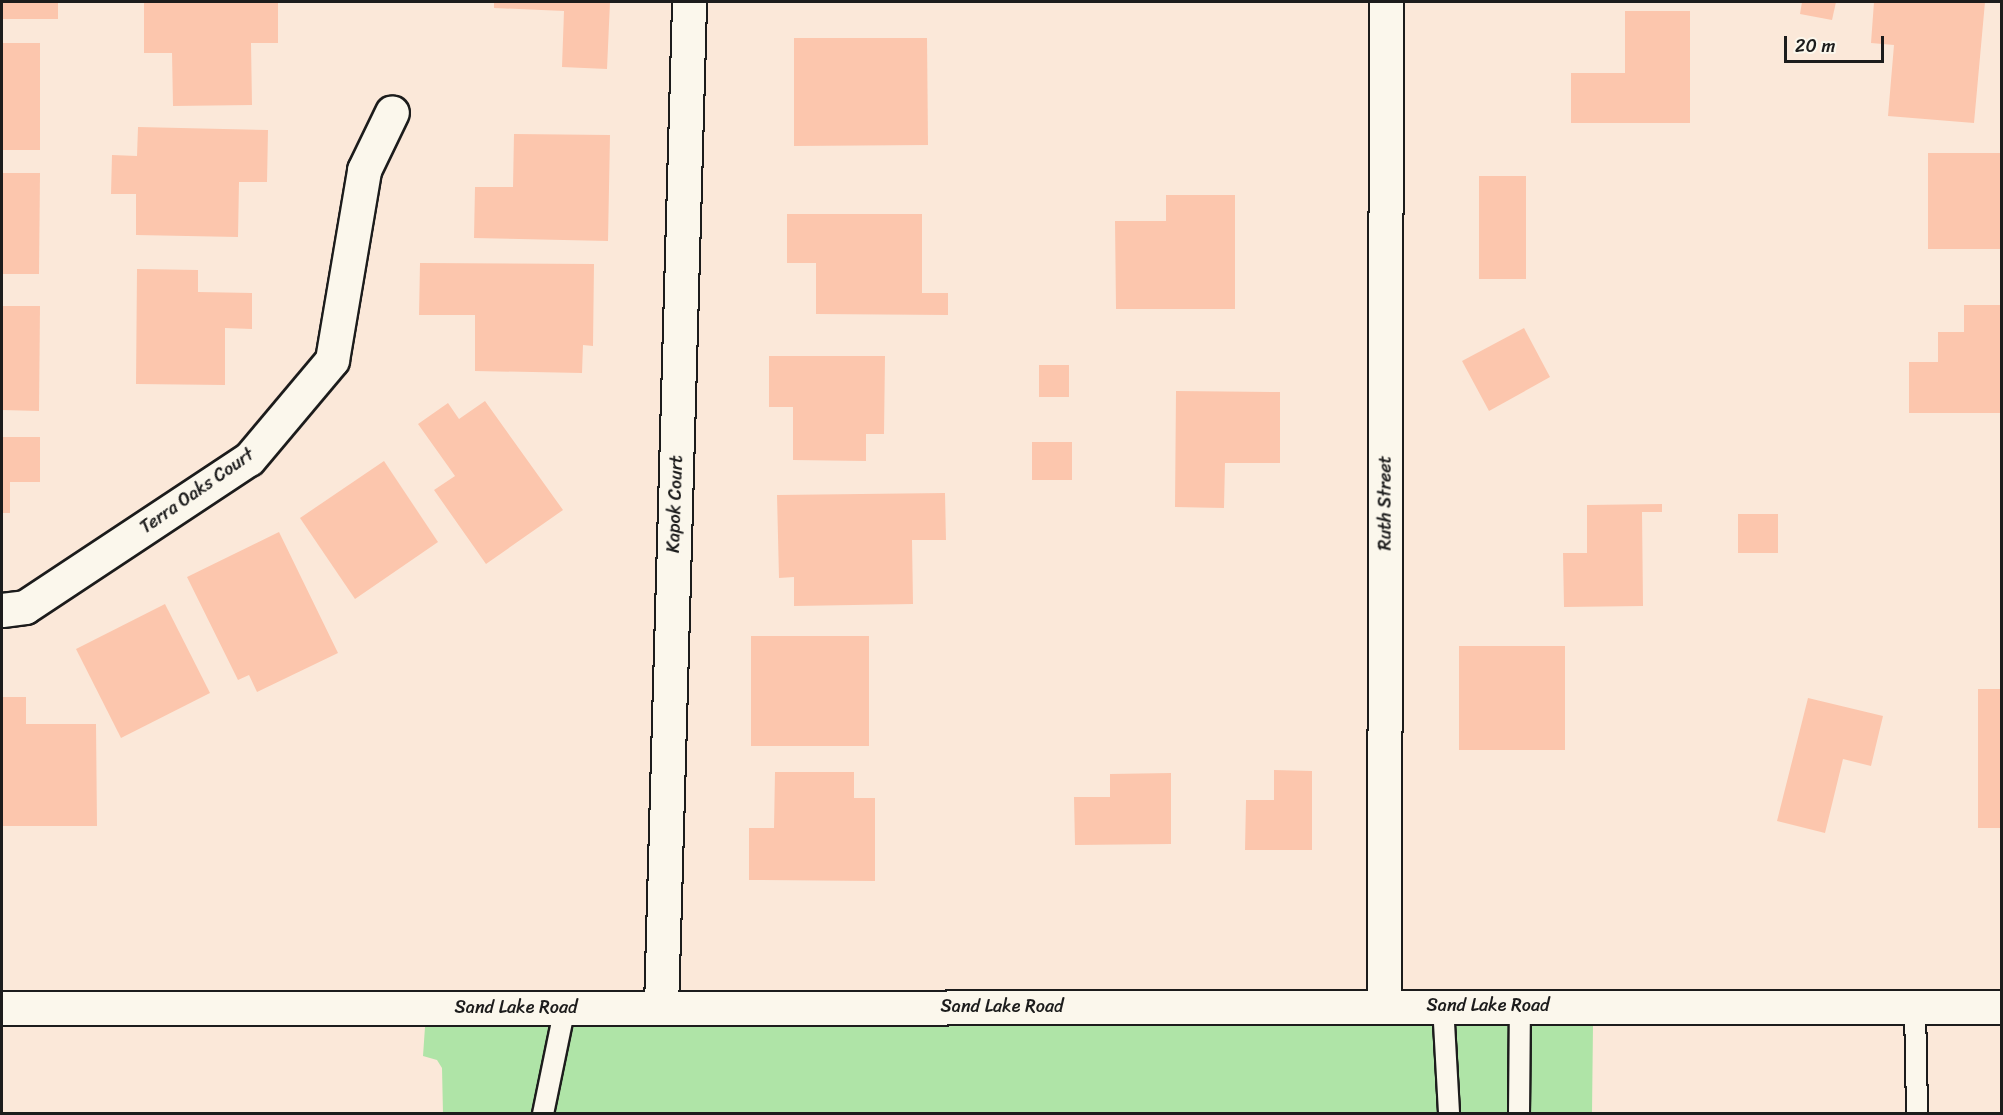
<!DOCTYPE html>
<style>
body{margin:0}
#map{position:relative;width:2003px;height:1115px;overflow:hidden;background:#fbe8d9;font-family:Sriracha,sans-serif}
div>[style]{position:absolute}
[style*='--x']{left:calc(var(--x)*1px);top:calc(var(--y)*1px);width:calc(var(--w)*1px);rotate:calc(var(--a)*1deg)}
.green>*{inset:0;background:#afe4a7}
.building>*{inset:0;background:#fcc6ad}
.roads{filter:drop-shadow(2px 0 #1c1c1c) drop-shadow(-2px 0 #1c1c1c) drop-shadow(0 2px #1c1c1c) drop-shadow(0 -2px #1c1c1c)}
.service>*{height:20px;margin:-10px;padding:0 10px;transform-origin:10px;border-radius:10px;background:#fbf7ec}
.minor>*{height:33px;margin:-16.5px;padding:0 16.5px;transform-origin:16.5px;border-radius:16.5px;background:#fbf7ec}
.tertiary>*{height:33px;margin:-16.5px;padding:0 16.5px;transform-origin:16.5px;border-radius:16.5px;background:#fbf7ec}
span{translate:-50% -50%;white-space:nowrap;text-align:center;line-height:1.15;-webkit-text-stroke:6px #fbf7ec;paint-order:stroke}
.street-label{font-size:18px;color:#1c1c1c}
.frame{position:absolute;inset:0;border:3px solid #1c1c1c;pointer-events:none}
.scale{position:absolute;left:1784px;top:36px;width:100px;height:27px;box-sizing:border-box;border:3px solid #1c1c1c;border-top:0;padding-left:8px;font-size:18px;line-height:21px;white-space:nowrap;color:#1c1c1c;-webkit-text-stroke:4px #fbf7ec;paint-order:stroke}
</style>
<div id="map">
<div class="green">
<i style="clip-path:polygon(1593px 1025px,1592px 1113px,443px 1114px,442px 1068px,437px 1060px,423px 1056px,425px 1027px)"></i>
</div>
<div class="building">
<i style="clip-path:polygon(2px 2px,58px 2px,58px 19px,2px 19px)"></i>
<i style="clip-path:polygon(144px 2px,278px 2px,278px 43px,251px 43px,252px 105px,173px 106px,172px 53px,144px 53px)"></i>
<i style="clip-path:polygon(494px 2px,610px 2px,607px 69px,562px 67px,564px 11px,494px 8px)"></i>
<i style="clip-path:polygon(1802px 2px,1836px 2px,1832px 20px,1800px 14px)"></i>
<i style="clip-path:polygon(1874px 2px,1985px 2px,1974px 123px,1888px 116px,1894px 45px,1871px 43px)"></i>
<i style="clip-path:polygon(1625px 11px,1690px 11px,1690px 123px,1571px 123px,1571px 73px,1625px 73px)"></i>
<i style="clip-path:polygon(794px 38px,927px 38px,928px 145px,794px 146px)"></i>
<i style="clip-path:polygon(2px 43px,40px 43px,40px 150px,2px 150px)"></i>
<i style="clip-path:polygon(138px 127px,268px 130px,267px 182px,239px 182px,238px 237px,136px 235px,136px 194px,111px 194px,112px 155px,137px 156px)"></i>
<i style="clip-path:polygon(514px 134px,610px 135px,608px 241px,474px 238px,475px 187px,513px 187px)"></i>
<i style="clip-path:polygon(1928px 153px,2002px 153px,2002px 249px,1928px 249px)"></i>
<i style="clip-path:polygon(2px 173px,40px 173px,39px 274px,2px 274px)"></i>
<i style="clip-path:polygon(1479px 176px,1526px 176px,1526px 279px,1479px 279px)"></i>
<i style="clip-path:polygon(1166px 195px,1235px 195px,1235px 309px,1116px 309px,1115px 221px,1166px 221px)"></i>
<i style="clip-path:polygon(787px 214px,922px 214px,922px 293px,948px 293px,948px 315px,816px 314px,816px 263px,787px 263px)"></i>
<i style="clip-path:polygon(420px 263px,594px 264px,593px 346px,583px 345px,582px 373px,475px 371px,475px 315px,419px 315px)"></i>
<i style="clip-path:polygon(137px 269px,198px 270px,198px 292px,252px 293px,252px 329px,225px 328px,225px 385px,136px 384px)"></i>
<i style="clip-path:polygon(1964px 305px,2002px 305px,2002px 413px,1909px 413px,1909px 362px,1938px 362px,1938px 332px,1964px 332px)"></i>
<i style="clip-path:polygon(2px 306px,40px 306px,39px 411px,2px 410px)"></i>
<i style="clip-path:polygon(1524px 328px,1550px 377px,1489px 411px,1462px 361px)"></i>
<i style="clip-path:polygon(769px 356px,885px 356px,884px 434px,866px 434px,866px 461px,793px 460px,793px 407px,769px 407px)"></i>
<i style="clip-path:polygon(1039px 365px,1069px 365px,1069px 397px,1039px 397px)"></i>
<i style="clip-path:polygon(1176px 391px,1280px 392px,1280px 463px,1225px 463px,1224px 508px,1175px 507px)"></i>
<i style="clip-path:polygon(485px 401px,563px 510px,486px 564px,434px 490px,455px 476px,418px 424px,448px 403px,459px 419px)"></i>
<i style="clip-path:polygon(2px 437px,40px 437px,40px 482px,10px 482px,10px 513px,2px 513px)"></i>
<i style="clip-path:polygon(1032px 442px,1072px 442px,1072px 480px,1032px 480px)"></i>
<i style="clip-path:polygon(384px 461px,438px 542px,355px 599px,300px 518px)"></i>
<i style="clip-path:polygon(945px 493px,946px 540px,912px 540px,913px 604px,794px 606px,794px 577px,779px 578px,777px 495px)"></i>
<i style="clip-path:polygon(1662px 504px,1662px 512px,1642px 512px,1643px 606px,1564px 607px,1563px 553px,1587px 553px,1587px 505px)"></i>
<i style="clip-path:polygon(1738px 514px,1778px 514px,1778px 553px,1738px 553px)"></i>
<i style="clip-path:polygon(279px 532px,338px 653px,257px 692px,249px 675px,238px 680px,187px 577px)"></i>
<i style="clip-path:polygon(165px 604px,210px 693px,121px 738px,76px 649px)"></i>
<i style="clip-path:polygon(751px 636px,869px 636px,869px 746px,751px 746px)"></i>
<i style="clip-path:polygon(1459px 646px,1565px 646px,1565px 750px,1459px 750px)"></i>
<i style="clip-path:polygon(1978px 689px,2002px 689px,2002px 828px,1978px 828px)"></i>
<i style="clip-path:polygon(2px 697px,26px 697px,26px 724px,96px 724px,97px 826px,2px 826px)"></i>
<i style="clip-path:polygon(1808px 698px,1883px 716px,1871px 766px,1843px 759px,1825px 833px,1777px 821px)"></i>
<i style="clip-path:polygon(1274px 770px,1312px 771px,1312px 850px,1245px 850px,1246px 800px,1274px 800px)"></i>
<i style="clip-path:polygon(775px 772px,854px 772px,854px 798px,875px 798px,875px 881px,749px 880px,749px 828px,774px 828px)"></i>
<i style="clip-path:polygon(1171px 773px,1171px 844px,1075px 845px,1074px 797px,1110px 797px,1110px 774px)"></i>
</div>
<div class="roads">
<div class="service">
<i style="--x:1443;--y:1005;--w:109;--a:86.8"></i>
<i style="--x:1915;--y:1007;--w:107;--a:88.9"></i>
<i style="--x:543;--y:1114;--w:109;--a:-78.4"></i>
<i style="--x:1519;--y:1114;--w:109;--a:-89.5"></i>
</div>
<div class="minor">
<i style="--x:2;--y:610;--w:23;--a:-7"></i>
<i style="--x:25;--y:607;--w:268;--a:-33.5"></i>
<i style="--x:249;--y:459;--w:129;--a:-50"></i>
<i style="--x:332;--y:360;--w:193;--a:-80.4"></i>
<i style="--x:364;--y:170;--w:64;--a:-64.2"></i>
<i style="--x:1384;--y:1005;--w:1003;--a:-89.89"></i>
<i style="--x:661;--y:1007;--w:1005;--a:-88.4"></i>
</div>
<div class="tertiary">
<i style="--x:2;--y:1008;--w:2000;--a:-0.03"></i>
</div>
</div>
<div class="street-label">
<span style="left:197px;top:491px;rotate:-35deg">Terra Oaks Court</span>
<span style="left:1385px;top:503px;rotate:-90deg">Ruth Street</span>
<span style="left:675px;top:504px;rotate:-88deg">Kapok Court</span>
<span style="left:1488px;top:1005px">Sand Lake Road</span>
<span style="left:1002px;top:1006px">Sand Lake Road</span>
<span style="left:516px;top:1007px">Sand Lake Road</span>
</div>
<div class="frame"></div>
<div class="scale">20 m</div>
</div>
